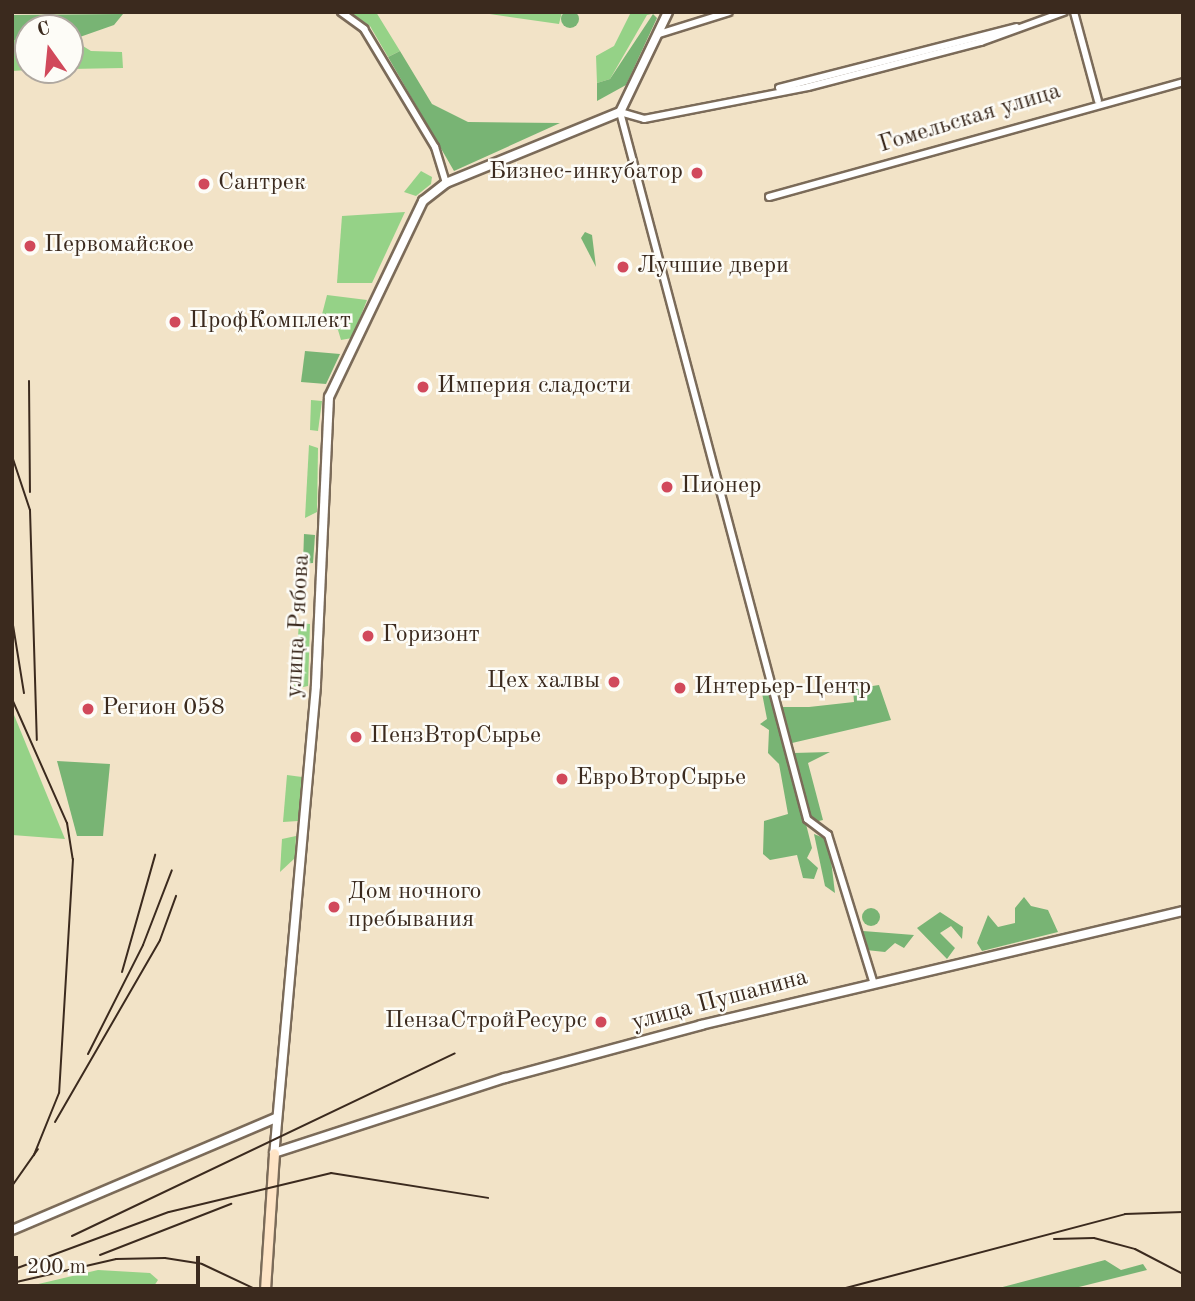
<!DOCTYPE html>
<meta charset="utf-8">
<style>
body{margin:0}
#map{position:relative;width:1195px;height:1301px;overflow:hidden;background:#f2e3c7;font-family:"Old Standard TT",serif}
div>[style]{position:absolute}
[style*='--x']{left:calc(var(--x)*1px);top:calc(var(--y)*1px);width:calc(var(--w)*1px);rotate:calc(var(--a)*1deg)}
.green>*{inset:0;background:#95d287}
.forest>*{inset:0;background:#78b474}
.round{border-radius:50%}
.roads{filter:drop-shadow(2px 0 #7b6b59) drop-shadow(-2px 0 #7b6b59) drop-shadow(0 2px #7b6b59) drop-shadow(0 -2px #7b6b59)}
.minor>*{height:6px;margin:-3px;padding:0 3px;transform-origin:3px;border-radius:3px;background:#fff}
.tertiary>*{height:8px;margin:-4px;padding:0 4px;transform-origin:4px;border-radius:4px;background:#fff}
.secondary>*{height:9px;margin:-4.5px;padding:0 4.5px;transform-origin:4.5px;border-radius:4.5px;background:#fee4c6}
.rail>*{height:2px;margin:-1px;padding:0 1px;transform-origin:1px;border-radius:1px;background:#3b2a1e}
.dots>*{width:19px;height:19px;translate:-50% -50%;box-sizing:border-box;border:4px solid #fdfcf7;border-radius:50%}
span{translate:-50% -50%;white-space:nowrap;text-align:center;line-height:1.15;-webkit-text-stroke:5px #fdfcf7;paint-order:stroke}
.street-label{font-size:24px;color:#3b2a1e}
.poi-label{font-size:24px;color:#3b2a1e}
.right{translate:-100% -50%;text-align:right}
.left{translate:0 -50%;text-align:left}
.frame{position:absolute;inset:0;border:14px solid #3b2a1e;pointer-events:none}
.north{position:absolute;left:14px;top:14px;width:70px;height:70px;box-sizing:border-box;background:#fdfcf7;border:2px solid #afa8a0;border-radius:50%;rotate:345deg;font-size:19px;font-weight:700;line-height:28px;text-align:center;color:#3b2a1e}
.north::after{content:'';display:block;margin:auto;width:24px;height:32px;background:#d1495b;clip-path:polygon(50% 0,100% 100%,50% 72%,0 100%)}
.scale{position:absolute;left:14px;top:1256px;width:186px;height:32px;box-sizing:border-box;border:4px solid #3b2a1e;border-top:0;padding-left:9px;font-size:21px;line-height:24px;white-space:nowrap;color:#3b2a1e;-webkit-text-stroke:5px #fdfcf7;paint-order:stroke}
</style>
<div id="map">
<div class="green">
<i style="clip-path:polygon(349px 12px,376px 12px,400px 51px,388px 57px,370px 26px)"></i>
<i style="clip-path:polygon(476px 12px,562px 12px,559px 24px)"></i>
<i style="clip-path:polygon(631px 12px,660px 12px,647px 15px,610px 79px,597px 83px,596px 56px,614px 46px)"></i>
<i style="clip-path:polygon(28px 36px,28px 70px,12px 71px,12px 41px)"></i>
<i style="clip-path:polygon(70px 38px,91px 51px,122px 52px,123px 68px,70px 69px)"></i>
<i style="clip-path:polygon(421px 171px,432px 177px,431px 184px,416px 196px,404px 192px)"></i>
<i style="clip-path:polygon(405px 212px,372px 283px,337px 283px,342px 216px)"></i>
<i style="clip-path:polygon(327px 295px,367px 300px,352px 338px,341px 340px,338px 330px,319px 326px)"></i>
<i style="clip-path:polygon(311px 400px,322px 401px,318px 431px,310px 430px)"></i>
<i style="clip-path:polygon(309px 445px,318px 448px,317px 512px,305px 518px)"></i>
<i style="clip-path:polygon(299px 623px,310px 624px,308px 686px,294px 689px)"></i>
<i style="clip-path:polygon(12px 710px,65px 839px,12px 835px)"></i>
<i style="clip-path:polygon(287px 775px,302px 777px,298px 821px,283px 822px)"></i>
<i style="clip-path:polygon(296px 836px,295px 858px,280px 872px,282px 839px)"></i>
<i style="clip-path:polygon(98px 1270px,150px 1273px,158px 1280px,152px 1289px,17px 1289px)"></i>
</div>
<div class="forest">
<i class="round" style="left:561px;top:10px;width:18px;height:18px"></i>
<i style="clip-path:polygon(123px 14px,114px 25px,77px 38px,70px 38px,70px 28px,28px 28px,28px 36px,12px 41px,12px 15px)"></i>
<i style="clip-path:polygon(653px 14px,657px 18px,626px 85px,597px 101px,597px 83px,610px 79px)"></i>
<i style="clip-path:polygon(400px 51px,432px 104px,468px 122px,560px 123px,454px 171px,388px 57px)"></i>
<i style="clip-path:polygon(585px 232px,592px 235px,596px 267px,581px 238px)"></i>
<i style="clip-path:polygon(305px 351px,340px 354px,326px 384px,301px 382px)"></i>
<i style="clip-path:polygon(304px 534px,315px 535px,313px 563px,303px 564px)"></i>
<i style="clip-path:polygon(879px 685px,891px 720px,792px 743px,793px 753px,830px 752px,808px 763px,823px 820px,806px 824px,812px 848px,807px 858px,818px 868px,814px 879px,803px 878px,797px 855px,770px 860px,763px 854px,764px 821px,788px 814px,779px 764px,768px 753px,769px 730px,760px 724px,767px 719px,761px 688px,783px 707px,809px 707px,854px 702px,853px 689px)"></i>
<i style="clip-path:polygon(57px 761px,110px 764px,103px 836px,77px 836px)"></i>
<i style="clip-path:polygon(814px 834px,824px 838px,830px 852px,835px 893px,825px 886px)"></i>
<i style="clip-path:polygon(1024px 897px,1031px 906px,1048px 910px,1058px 932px,982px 951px,977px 943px,988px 915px,998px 927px,1015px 923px,1015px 908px)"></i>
<i class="round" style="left:862px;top:908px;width:18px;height:18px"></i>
<i style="clip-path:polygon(940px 912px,963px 927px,962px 939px,951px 926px,940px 933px,955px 948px,947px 959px,917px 928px)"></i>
<i style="clip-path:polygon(858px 933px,863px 931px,914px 935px,904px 948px,895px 943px,885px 952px,866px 950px)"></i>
<i style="clip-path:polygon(1105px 1260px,1121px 1270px,1143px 1264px,1147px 1270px,1071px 1289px,995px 1289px)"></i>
</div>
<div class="roads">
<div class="minor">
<i style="--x:341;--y:12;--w:29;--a:36"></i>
<i style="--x:364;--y:29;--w:138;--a:59"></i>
<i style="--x:435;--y:147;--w:38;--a:73"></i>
<i style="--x:1074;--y:12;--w:92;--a:74.9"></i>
<i style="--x:659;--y:34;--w:73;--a:-17.4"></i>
<i style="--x:779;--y:88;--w:245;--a:-14.4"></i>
<i style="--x:769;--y:197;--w:430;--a:-15.5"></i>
<i style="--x:873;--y:981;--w:153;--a:-107.1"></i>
<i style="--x:828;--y:835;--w:26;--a:-143"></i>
<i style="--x:807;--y:819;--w:731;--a:-104.82"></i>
<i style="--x:620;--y:112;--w:25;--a:16"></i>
<i style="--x:644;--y:119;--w:167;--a:-11"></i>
<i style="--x:808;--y:87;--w:179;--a:-14.6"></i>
<i style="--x:981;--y:42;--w:88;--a:-19.9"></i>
</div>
<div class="tertiary">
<i style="--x:668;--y:12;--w:111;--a:115.6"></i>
<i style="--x:620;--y:112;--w:188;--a:157.8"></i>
<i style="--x:446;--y:183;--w:29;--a:142"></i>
<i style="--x:423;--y:201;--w:217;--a:115.6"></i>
<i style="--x:329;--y:397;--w:289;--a:92.6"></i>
<i style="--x:316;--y:686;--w:469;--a:95.1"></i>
<i style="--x:274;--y:1153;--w:243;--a:-18"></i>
<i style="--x:505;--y:1078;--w:203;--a:-15.1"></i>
<i style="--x:701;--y:1025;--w:495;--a:-13.3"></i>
<i style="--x:12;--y:1230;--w:287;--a:-23"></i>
</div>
<div class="secondary">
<i style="--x:265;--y:1289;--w:136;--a:-86.2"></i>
</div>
</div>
<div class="rail">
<i style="--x:29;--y:381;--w:111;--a:89.5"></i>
<i style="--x:12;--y:456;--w:57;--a:71.6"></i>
<i style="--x:30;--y:510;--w:230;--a:88.3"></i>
<i style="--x:12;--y:619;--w:75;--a:80.8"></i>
<i style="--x:12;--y:699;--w:136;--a:66.1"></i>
<i style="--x:67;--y:823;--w:36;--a:81"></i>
<i style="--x:73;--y:859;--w:234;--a:93.4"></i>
<i style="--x:59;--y:1093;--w:67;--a:112"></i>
<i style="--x:122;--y:972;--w:122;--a:-74.2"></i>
<i style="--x:88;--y:1054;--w:122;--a:-63.2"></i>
<i style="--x:143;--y:945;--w:80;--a:-68.9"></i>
<i style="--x:55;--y:1122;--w:210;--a:-60"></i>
<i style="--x:160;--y:940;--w:47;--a:-70"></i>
<i style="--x:12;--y:1186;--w:45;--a:-54.9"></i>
<i style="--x:72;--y:1236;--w:424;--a:-25.5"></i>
<i style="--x:1054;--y:1239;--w:40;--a:-1.4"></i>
<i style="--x:1094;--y:1238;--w:42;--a:15"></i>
<i style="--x:1135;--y:1249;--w:54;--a:27.5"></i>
<i style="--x:100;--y:1255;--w:141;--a:-21.3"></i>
<i style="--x:12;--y:1270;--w:167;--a:-20.3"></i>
<i style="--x:169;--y:1212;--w:167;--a:-13.5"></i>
<i style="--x:331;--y:1173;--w:159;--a:9"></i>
<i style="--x:12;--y:1283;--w:107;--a:-13"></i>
<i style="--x:116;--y:1259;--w:49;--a:-1.2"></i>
<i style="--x:165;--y:1258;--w:37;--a:9"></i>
<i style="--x:202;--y:1264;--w:59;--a:25.3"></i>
<i style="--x:842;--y:1289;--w:293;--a:-14.8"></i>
<i style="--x:1125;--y:1214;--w:58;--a:-2"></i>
</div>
<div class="dots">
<i style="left:697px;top:173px;background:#d1495b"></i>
<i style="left:204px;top:184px;background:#d1495b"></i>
<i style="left:30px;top:246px;background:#d1495b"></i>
<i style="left:623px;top:267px;background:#d1495b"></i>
<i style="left:175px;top:322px;background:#d1495b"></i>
<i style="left:423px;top:387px;background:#d1495b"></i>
<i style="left:667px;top:487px;background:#d1495b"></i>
<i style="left:368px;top:636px;background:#d1495b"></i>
<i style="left:614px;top:682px;background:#d1495b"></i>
<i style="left:680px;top:688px;background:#d1495b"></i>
<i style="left:88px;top:709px;background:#d1495b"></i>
<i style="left:356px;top:737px;background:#d1495b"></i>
<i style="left:562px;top:779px;background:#d1495b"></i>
<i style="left:334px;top:907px;background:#d1495b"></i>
<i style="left:601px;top:1022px;background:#d1495b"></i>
</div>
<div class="street-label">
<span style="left:970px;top:119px;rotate:-17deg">Гомельская улица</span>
<span style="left:299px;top:626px;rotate:-87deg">улица Рябова</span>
<span style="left:720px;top:1001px;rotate:-15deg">улица Пушанина</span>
</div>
<div class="poi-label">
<span class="right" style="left:683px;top:173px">Бизнес-инкубатор</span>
<span class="left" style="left:218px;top:184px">Сантрек</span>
<span class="left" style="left:44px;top:246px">Первомайское</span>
<span class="left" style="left:637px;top:267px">Лучшие двери</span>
<span class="left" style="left:189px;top:322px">ПрофКомплект</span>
<span class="left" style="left:437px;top:387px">Империя сладости</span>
<span class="left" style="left:681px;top:487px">Пионер</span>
<span class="left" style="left:382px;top:636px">Горизонт</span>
<span class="right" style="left:600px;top:682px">Цех халвы</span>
<span class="left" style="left:694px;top:688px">Интерьер-Центр</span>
<span class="left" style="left:102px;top:709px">Регион 058</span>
<span class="left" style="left:370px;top:737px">ПензВторСырье</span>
<span class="left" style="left:576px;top:779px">ЕвроВторСырье</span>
<span class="left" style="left:348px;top:907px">Дом ночного<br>пребывания</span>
<span class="right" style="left:587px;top:1022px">ПензаСтройРесурс</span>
</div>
<div class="frame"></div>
<div class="north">С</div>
<div class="scale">200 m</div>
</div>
